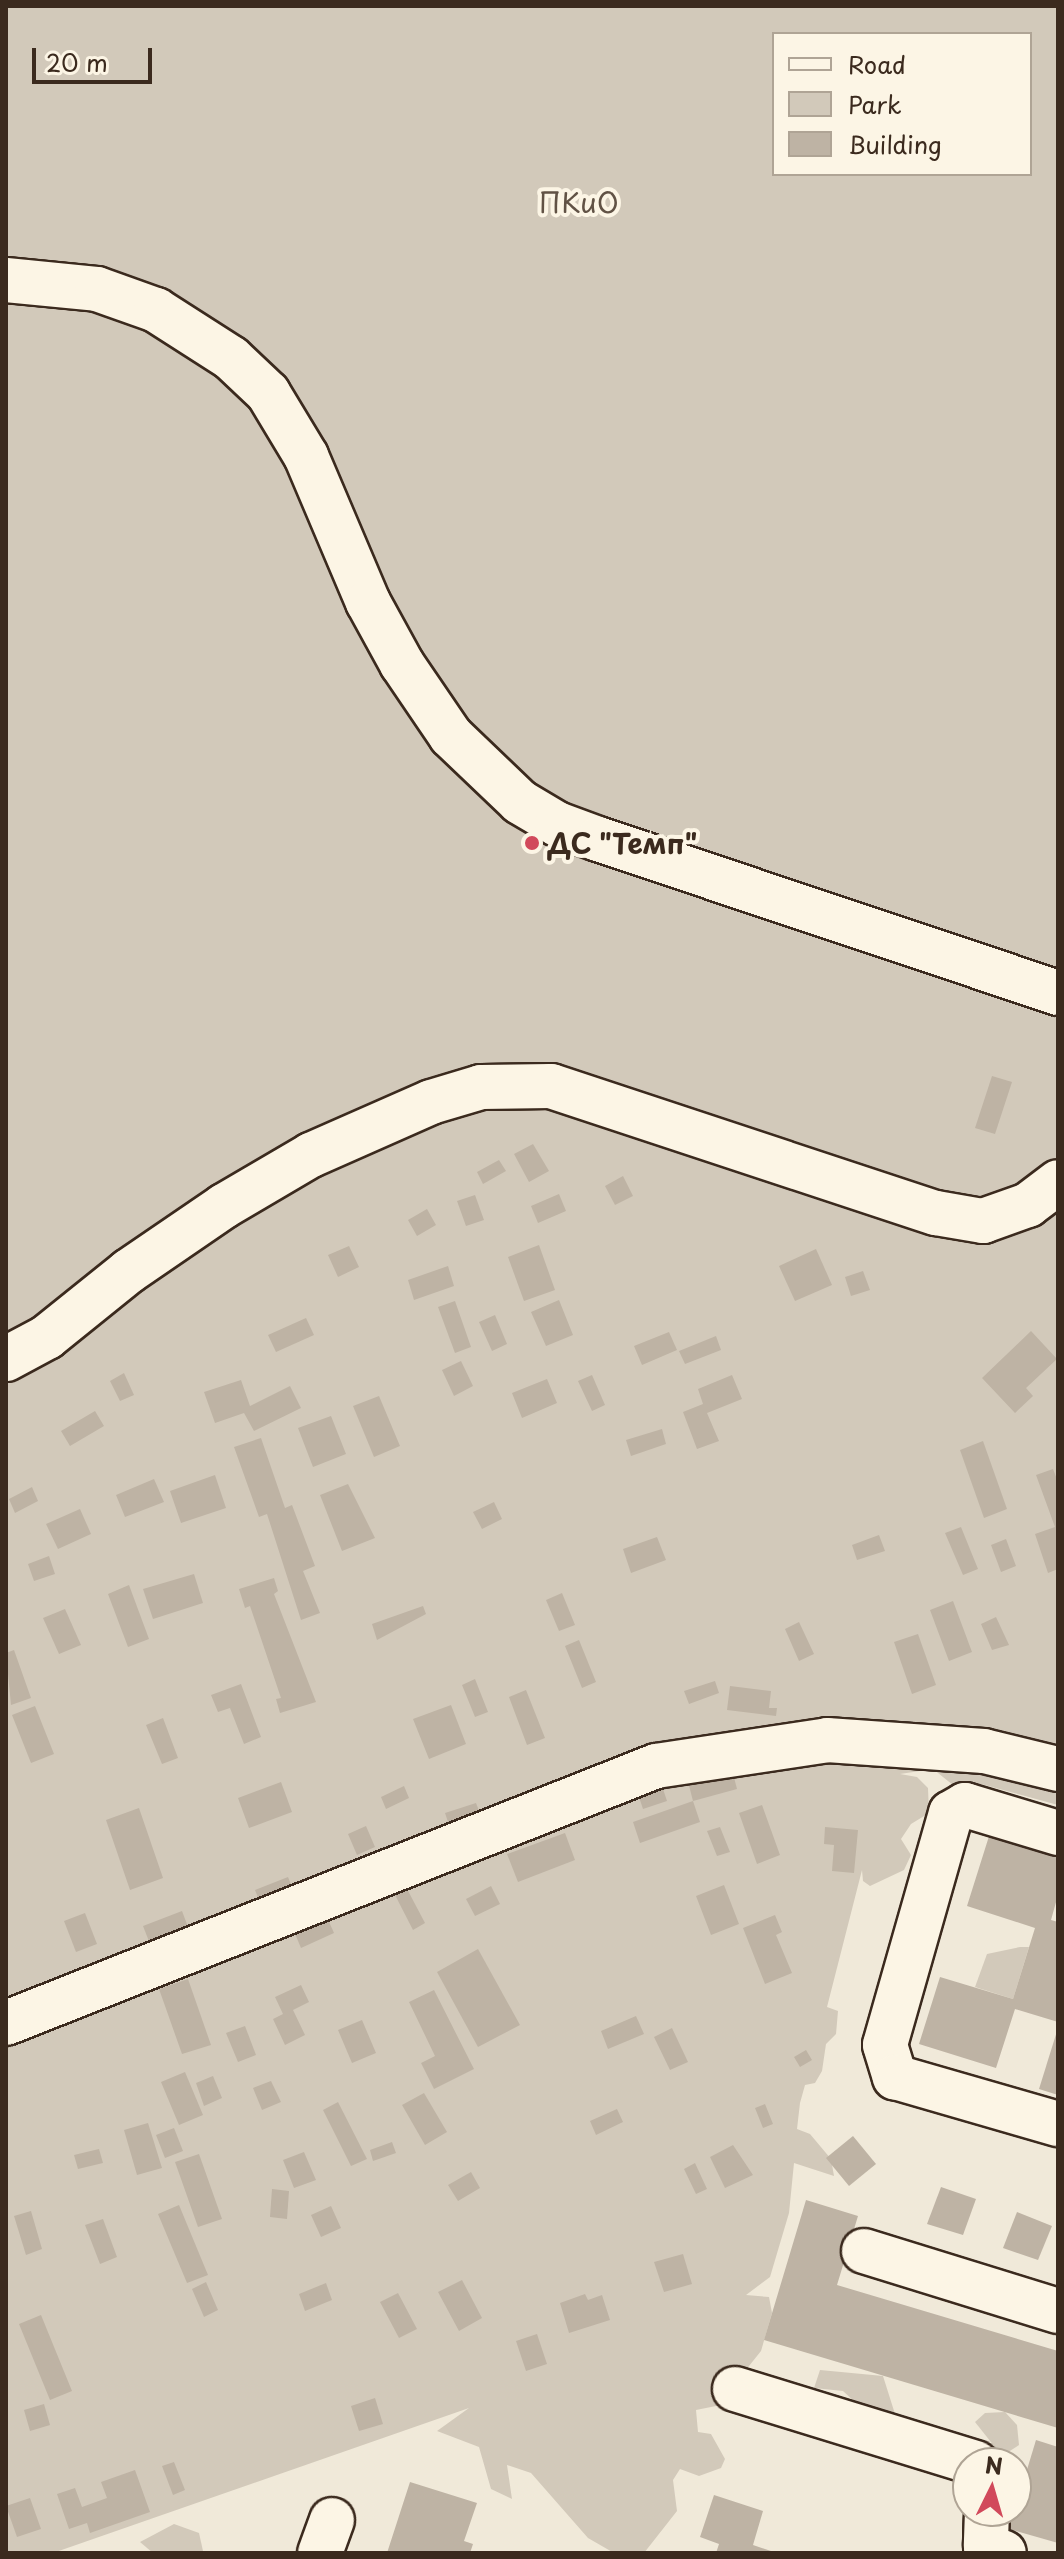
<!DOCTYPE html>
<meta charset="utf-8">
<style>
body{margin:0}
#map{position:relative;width:1064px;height:2559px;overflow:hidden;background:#f0e9d9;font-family:"Playpen Sans",sans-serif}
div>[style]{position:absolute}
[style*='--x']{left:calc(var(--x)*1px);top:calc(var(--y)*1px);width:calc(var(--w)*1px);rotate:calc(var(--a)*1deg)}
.green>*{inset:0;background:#d2c9ba}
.building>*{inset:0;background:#beb3a4}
.roads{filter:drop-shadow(2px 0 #3b2a1e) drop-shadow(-2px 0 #3b2a1e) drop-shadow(0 2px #3b2a1e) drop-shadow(0 -2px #3b2a1e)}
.minor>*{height:44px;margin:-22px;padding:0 22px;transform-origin:22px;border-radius:22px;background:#fcf5e5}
.dots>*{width:22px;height:22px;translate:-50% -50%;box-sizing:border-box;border:4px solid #fcf5e5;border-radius:50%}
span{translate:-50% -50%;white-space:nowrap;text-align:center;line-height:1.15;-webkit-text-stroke:8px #fcf5e5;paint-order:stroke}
.park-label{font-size:28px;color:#615245}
.poi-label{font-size:28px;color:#3b2a1e;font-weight:700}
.left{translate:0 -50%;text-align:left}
.frame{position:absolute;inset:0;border:8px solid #3b2a1e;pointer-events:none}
.legend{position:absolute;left:772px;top:32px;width:260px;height:144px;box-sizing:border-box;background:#fcf5e5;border:2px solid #afa495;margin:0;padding:10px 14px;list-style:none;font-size:24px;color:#3b2a1e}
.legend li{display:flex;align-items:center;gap:16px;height:40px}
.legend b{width:40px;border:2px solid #afa495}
.north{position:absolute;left:952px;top:2447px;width:80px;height:80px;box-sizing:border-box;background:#fcf5e5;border:2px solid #afa495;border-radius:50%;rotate:5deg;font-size:22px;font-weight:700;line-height:32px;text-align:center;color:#3b2a1e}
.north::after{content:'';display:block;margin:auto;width:28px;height:36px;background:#d1495b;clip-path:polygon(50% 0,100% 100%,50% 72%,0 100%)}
.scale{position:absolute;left:32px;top:48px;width:120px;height:36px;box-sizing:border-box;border:4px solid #3b2a1e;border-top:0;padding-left:10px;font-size:24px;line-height:28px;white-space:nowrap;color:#3b2a1e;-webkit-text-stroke:6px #fcf5e5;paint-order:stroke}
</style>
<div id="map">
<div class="green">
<i style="clip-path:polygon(evenodd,6px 6px,1058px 6px,1058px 1805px,981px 1784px,953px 1785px,933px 1769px,900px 1774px,917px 1777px,928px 1788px,929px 1813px,911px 1824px,901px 1839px,911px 1855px,904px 1870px,870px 1886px,863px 1881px,862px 1870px,827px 2007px,838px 2011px,836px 2034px,826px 2044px,822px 2071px,815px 2083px,805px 2085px,800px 2103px,797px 2129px,810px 2134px,831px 2159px,834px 2176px,794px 2163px,789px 2213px,770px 2277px,746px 2295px,769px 2297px,772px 2313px,761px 2351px,745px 2371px,731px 2403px,696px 2410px,698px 2432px,711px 2434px,725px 2459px,721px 2468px,699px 2476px,680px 2469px,673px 2480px,677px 2511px,644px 2553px,614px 2553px,588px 2538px,531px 2473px,507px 2465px,512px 2499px,491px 2489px,479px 2447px,437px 2431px,469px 2408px,53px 2553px,6px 2553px,6px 6px,774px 34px,1030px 34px,1030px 174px,774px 174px,774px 34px)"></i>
<i style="clip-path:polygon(1020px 1947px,1029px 1947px,1013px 1999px,975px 1987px,987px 1954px)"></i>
<i style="clip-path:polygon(820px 2370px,883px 2376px,895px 2414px,884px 2429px,843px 2391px,814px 2388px)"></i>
<i style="clip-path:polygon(1005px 2412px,1017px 2425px,1019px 2445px,1002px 2456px,975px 2422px,985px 2413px)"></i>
<i style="clip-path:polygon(174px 2524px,199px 2533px,203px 2551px,153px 2553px,140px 2542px)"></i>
</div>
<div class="building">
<i style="clip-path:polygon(992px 1076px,1012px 1082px,995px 1134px,975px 1128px)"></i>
<i style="clip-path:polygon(533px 1144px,549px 1171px,529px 1182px,514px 1154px)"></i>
<i style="clip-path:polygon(499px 1160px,506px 1171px,483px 1184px,477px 1172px)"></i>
<i style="clip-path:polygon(623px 1176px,633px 1196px,615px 1205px,605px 1186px)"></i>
<i style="clip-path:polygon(559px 1194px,566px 1211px,538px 1223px,531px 1206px)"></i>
<i style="clip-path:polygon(475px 1195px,484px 1220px,466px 1226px,457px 1201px)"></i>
<i style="clip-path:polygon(427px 1209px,436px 1225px,417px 1236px,408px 1220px)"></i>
<i style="clip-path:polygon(539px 1245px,555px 1290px,524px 1301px,508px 1257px)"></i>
<i style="clip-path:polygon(349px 1246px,359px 1267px,338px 1277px,328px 1255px)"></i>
<i style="clip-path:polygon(816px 1249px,832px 1285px,795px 1301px,779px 1266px)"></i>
<i style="clip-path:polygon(448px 1266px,454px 1286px,414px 1300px,408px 1280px)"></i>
<i style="clip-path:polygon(863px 1271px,870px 1290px,851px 1296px,845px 1277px)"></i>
<i style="clip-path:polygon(559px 1300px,573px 1335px,546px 1346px,531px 1312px)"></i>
<i style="clip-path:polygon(455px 1301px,471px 1347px,455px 1353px,438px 1307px)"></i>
<i style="clip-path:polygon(495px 1315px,507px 1344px,492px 1351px,479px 1322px)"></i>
<i style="clip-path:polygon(306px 1318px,314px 1335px,276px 1352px,268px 1335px)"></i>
<i style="clip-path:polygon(1031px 1331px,1057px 1359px,1026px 1388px,1033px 1396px,1015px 1413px,982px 1378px)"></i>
<i style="clip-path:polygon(669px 1332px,677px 1350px,642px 1365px,634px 1346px)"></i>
<i style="clip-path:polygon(716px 1336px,721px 1350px,685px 1364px,679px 1351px)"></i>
<i style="clip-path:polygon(461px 1361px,473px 1386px,454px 1396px,442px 1370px)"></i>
<i style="clip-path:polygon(124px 1373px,134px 1395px,120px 1401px,110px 1381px)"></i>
<i style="clip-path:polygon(592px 1375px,605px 1405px,592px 1411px,578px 1381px)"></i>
<i style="clip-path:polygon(732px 1375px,742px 1399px,707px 1413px,719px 1441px,697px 1449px,683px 1412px,703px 1404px,698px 1389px)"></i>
<i style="clip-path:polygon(547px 1379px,557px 1403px,522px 1418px,512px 1393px)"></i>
<i style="clip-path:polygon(241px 1380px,250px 1406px,290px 1386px,301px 1408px,254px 1431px,244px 1413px,215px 1423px,204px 1392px)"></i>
<i style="clip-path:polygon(379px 1396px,400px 1446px,374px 1457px,353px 1406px)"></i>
<i style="clip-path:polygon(95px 1411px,104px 1426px,70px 1446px,61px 1431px)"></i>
<i style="clip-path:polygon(331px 1416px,346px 1454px,313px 1467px,298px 1428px)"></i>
<i style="clip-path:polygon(662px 1429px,666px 1444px,631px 1456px,626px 1440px)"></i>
<i style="clip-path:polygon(261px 1438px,285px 1508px,292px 1505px,315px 1566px,303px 1571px,320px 1613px,301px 1620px,267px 1514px,259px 1517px,234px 1447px)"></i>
<i style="clip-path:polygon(983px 1441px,1007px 1509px,984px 1518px,960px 1450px)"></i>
<i style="clip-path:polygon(1053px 1469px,1058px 1482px,1058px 1569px,1048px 1573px,1035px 1534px,1055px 1527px,1036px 1475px)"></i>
<i style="clip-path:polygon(215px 1475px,226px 1508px,181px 1523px,170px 1491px)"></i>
<i style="clip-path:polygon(154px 1479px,164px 1502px,125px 1517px,116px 1495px)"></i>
<i style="clip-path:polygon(348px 1484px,375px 1538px,342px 1551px,320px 1495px)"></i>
<i style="clip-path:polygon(32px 1487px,38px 1501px,15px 1513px,9px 1499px)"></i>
<i style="clip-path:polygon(494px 1502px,502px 1519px,482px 1529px,473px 1512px)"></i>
<i style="clip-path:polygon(80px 1509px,91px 1534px,58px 1549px,46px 1524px)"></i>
<i style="clip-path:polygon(961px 1527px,978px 1569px,963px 1575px,945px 1533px)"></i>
<i style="clip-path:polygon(879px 1535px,885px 1551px,857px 1560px,852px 1545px)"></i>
<i style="clip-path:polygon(657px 1537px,666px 1560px,631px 1573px,623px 1549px)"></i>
<i style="clip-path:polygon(1006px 1539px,1016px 1566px,1001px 1572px,991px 1545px)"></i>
<i style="clip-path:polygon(49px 1556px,55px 1574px,34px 1581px,28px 1564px)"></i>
<i style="clip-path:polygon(194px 1574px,203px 1603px,153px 1619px,143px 1589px)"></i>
<i style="clip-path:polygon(274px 1578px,278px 1591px,274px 1594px,316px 1702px,280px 1713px,276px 1699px,281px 1698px,250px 1606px,245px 1608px,239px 1589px)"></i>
<i style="clip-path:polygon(129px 1585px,149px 1639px,128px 1647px,108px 1594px)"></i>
<i style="clip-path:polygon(562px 1593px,575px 1625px,559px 1631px,546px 1600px)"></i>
<i style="clip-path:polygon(953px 1601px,972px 1652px,949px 1661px,930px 1610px)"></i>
<i style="clip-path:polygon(423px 1606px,426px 1614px,377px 1640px,372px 1624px)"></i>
<i style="clip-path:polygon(65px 1609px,81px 1645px,59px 1654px,43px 1618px)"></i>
<i style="clip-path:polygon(996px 1617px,1009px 1645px,992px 1650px,981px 1624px)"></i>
<i style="clip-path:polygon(799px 1622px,814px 1654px,799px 1661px,785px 1629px)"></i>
<i style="clip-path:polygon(918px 1634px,936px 1685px,912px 1694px,894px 1642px)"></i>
<i style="clip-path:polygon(579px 1640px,596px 1682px,582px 1688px,565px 1646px)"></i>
<i style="clip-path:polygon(14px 1650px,31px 1698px,11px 1705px,6px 1653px)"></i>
<i style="clip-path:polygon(475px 1679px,488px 1712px,475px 1717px,462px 1685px)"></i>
<i style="clip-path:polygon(715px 1681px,719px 1693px,689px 1704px,684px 1691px)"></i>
<i style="clip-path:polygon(241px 1684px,261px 1737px,244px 1744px,230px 1708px,218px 1712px,211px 1695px)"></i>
<i style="clip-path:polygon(730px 1686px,771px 1691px,769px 1708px,777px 1708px,776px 1716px,727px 1710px)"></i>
<i style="clip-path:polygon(526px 1690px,545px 1738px,527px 1745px,509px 1697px)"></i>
<i style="clip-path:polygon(451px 1705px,466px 1744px,429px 1759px,413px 1719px)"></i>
<i style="clip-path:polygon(35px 1706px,54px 1754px,31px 1763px,12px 1715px)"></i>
<i style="clip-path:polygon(163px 1718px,178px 1758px,162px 1764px,146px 1725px)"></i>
<i style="clip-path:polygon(728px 1754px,737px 1789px,693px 1801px,684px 1766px)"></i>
<i style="clip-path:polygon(281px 1782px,292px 1812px,249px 1828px,238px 1798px)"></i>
<i style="clip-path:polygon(404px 1786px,409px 1798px,386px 1809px,381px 1797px)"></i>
<i style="clip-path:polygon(663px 1789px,667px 1801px,643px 1809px,639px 1797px)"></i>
<i style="clip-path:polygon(693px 1801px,700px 1822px,640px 1843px,633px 1822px)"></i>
<i style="clip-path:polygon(476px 1803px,481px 1816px,450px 1828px,445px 1813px)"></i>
<i style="clip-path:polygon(762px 1805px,780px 1855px,757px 1864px,739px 1813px)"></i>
<i style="clip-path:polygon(139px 1808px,163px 1878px,130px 1890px,106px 1820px)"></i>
<i style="clip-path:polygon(366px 1826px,375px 1847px,357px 1855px,348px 1834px)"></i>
<i style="clip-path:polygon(720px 1827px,730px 1852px,717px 1856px,707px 1831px)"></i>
<i style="clip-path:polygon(825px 1827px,858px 1830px,854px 1873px,832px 1871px,834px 1845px,824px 1844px)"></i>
<i style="clip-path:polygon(565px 1833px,575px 1860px,518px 1882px,507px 1854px)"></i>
<i style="clip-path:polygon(990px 1833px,1058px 1854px,1058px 1895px,1051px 1920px,1058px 1922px,1058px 2022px,1015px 2009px,996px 2068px,919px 2044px,940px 1977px,1013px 1999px,1035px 1928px,967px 1906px)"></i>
<i style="clip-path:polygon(288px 1877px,296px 1897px,263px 1910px,255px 1890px)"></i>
<i style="clip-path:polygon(724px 1885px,739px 1924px,711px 1935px,696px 1896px)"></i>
<i style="clip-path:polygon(491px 1886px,500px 1904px,475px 1916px,466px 1899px)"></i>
<i style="clip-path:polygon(406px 1887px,425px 1923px,413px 1930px,394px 1893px)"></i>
<i style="clip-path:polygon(182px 1911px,191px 1935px,152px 1949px,143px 1926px)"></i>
<i style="clip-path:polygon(85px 1913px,97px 1944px,76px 1952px,64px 1921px)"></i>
<i style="clip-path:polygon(326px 1915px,334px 1933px,301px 1948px,293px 1929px)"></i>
<i style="clip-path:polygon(775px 1915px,782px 1932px,776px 1935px,792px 1973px,765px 1984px,743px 1928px)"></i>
<i style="clip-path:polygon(478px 1949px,520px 2025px,478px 2047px,437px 1972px)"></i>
<i style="clip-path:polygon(188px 1979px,211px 2045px,182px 2054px,159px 1989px)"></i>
<i style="clip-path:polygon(301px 1985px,309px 2002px,293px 2010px,305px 2035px,285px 2045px,273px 2019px,283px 2014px,275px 1997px)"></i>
<i style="clip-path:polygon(434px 1990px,474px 2069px,434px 2089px,421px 2063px,435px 2056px,409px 2002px)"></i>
<i style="clip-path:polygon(636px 2016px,644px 2034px,608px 2049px,601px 2031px)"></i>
<i style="clip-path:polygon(362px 2020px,376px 2053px,352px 2063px,338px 2030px)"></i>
<i style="clip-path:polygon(245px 2026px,256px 2055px,238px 2062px,226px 2033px)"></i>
<i style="clip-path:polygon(672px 2028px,688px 2062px,670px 2070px,654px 2037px)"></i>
<i style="clip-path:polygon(1058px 2028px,1058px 2095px,1039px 2089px)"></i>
<i style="clip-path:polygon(806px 2050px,812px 2060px,800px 2067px,794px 2057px)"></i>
<i style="clip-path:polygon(185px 2072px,203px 2115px,179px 2125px,161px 2082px)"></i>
<i style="clip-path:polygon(213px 2076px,222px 2098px,204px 2106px,196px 2083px)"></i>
<i style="clip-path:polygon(271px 2081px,281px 2102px,262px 2110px,253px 2088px)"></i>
<i style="clip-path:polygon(424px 2093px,447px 2132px,425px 2145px,402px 2105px)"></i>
<i style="clip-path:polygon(338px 2102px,367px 2159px,351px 2166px,323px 2110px)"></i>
<i style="clip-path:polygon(765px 2104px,773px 2124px,763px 2128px,755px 2108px)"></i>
<i style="clip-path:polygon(617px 2109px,623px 2122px,596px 2135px,590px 2121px)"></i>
<i style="clip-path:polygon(148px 2123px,162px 2168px,137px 2175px,124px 2130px)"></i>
<i style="clip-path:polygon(174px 2128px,183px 2151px,165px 2158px,156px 2135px)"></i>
<i style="clip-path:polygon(853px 2136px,876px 2164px,849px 2186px,826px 2158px)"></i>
<i style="clip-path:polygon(392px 2142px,396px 2153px,373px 2161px,370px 2150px)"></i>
<i style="clip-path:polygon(733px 2145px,753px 2175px,725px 2188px,710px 2157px)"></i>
<i style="clip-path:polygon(99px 2149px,103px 2163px,78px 2169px,74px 2155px)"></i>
<i style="clip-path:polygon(304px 2152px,316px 2180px,294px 2188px,283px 2160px)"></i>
<i style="clip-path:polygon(199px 2154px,222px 2219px,198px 2227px,175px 2162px)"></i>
<i style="clip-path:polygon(695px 2163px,707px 2189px,696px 2194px,684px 2169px)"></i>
<i style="clip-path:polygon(471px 2172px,480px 2188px,458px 2201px,448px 2185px)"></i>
<i style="clip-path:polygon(941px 2187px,976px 2199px,963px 2235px,927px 2224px)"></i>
<i style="clip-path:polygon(272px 2189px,289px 2191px,287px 2219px,270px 2217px)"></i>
<i style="clip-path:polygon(806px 2200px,858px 2216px,837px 2285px,1058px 2351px,1058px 2428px,764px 2340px)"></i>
<i style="clip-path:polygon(179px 2205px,208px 2275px,187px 2283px,158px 2214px)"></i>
<i style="clip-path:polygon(331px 2206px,341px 2228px,321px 2237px,311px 2215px)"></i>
<i style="clip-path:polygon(31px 2211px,42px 2249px,26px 2255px,14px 2216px)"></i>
<i style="clip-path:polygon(1017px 2212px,1052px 2226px,1038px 2260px,1003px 2248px)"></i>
<i style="clip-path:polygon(103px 2219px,117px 2257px,100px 2264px,85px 2225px)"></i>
<i style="clip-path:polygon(683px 2254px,692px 2284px,664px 2292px,654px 2262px)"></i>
<i style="clip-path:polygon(462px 2280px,482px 2318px,459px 2331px,438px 2292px)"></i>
<i style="clip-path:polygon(206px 2282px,218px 2310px,204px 2317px,192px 2289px)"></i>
<i style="clip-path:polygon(326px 2283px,332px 2300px,305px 2311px,299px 2294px)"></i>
<i style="clip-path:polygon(398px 2293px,417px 2329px,399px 2338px,380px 2302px)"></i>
<i style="clip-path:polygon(585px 2294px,588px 2300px,602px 2295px,610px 2320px,569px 2333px,560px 2303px)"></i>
<i style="clip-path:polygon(41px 2315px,72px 2391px,50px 2400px,19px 2324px)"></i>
<i style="clip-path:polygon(537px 2334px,547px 2364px,526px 2371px,516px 2341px)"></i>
<i style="clip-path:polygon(375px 2398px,383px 2424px,359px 2431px,351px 2406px)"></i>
<i style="clip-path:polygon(44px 2404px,50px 2425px,30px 2431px,24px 2410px)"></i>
<i style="clip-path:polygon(1036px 2440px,1058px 2447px,1058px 2543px,1009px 2529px)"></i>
<i style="clip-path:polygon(174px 2462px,185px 2490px,173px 2495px,162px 2466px)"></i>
<i style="clip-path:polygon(135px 2470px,150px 2512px,90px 2533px,87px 2523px,69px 2529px,57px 2494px,75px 2488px,82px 2507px,107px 2498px,101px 2482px)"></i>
<i style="clip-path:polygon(410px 2482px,477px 2503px,464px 2541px,473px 2544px,470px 2553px,387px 2553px)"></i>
<i style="clip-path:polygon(714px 2495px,763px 2511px,753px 2545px,777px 2553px,716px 2553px,719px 2544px,700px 2537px)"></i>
<i style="clip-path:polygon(30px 2498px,41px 2529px,17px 2537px,6px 2506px)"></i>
</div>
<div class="roads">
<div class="minor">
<i style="--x:6;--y:280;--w:91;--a:5.6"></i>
<i style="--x:97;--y:289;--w:63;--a:19.6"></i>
<i style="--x:156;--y:310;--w:89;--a:32.6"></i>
<i style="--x:231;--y:358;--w:51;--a:43.4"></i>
<i style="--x:268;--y:393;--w:74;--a:58.9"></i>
<i style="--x:306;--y:456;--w:159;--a:67"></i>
<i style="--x:368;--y:602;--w:71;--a:61.3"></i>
<i style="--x:402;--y:664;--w:87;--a:55.8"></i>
<i style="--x:451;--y:736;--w:95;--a:43.7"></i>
<i style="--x:520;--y:802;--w:43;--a:30.7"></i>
<i style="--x:557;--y:824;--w:44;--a:20.1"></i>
<i style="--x:598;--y:839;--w:485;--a:18.5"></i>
<i style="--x:6;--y:1359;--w:47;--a:-28.2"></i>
<i style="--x:47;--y:1337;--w:105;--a:-38.8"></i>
<i style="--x:129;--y:1271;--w:115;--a:-34.4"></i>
<i style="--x:224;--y:1206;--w:101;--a:-30.4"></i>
<i style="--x:311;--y:1155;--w:131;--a:-23.8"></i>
<i style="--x:431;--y:1102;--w:52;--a:-16.7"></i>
<i style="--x:481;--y:1087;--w:70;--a:-0.8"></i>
<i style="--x:551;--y:1086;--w:405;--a:18.3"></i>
<i style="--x:936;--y:1213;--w:48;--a:9.7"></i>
<i style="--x:983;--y:1221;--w:48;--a:-19.6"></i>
<i style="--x:1028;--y:1205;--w:38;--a:-37"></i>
<i style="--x:1058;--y:1833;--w:97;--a:-163.2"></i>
<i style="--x:965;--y:1805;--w:16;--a:150"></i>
<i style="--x:951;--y:1813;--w:241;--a:105.9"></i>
<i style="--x:885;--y:2045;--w:34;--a:73"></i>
<i style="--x:895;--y:2077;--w:170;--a:16.1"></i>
<i style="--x:6;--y:2023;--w:699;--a:-21.57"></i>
<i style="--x:656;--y:1766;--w:173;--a:-8.6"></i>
<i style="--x:827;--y:1740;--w:157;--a:4"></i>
<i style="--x:984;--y:1751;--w:76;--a:13.7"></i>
<i style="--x:864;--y:2251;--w:203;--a:17.2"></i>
<i style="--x:735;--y:2389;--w:252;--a:17.1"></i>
<i style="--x:987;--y:2511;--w:35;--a:92"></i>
<i style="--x:986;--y:2546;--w:19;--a:21"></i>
<i style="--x:320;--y:2553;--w:35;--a:-70"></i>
</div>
</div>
<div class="dots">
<i style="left:532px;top:843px;background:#d1495b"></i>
</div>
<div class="park-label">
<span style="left:579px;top:202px">ПКиО</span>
</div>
<div class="poi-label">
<span class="left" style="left:548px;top:843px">ДС "Темп"</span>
</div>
<div class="frame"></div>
<ul class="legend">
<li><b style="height:10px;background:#fcf5e5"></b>Road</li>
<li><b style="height:22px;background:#d2c9ba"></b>Park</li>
<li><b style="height:22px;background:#beb3a4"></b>Building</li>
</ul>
<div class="north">N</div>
<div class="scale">20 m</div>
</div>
